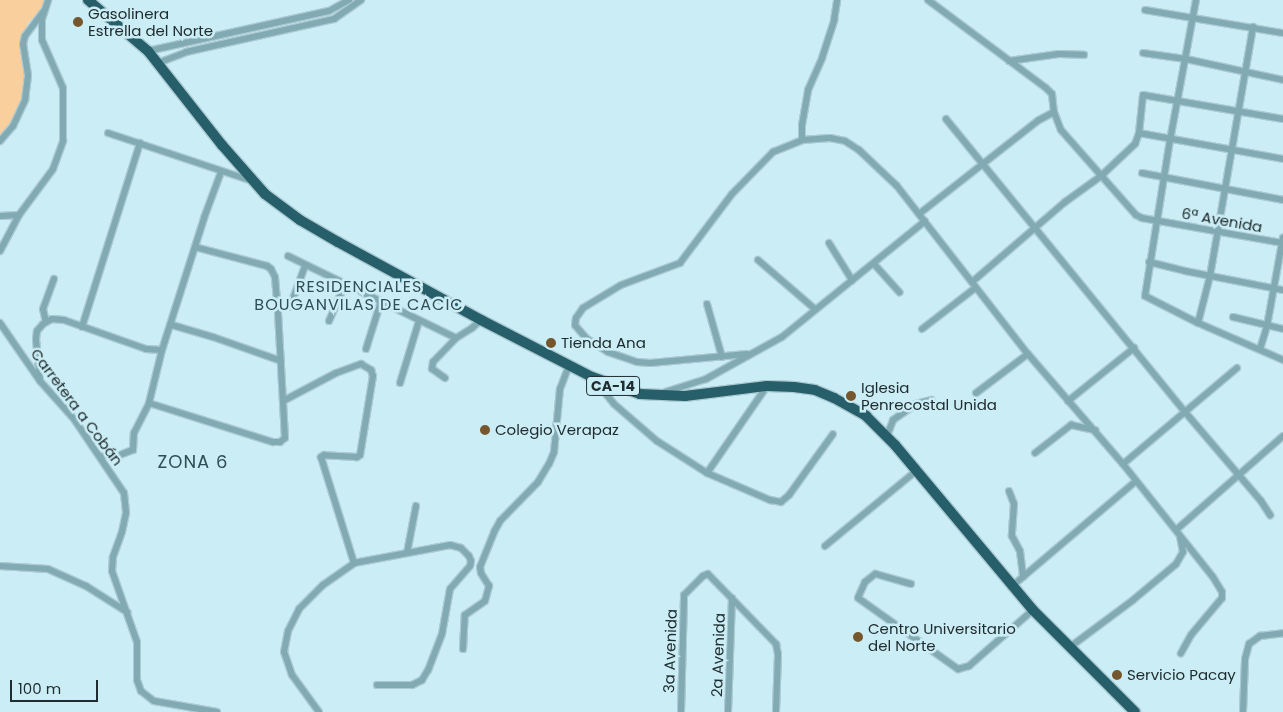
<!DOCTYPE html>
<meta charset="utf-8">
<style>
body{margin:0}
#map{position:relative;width:1283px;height:712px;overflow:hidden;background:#cbedf5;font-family:Poppins,sans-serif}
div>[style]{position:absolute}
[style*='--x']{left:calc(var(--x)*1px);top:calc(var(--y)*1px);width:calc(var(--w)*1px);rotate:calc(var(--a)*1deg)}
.green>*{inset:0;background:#f9cf9d}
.roads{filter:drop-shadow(1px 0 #accad2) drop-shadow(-1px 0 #accad2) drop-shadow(0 1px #accad2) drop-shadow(0 -1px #accad2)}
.minor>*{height:6px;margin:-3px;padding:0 3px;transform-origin:3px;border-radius:3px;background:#81aab3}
.highway>*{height:10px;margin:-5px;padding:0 5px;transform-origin:5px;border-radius:5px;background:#265f6a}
.dots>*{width:14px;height:14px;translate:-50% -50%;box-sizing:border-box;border:2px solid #cbedf5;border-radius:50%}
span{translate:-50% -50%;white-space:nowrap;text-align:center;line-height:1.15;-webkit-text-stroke:5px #cbedf5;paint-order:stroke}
.shield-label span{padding:1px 4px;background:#cbedf5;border:1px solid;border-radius:4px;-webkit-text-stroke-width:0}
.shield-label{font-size:14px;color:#202d30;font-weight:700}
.poi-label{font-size:15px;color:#202d30}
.left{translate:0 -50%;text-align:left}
.street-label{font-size:15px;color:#202d30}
.neighbourhood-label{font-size:16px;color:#304e54;letter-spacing:1px}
.quarter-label{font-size:18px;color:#304e54;letter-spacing:1px}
.scale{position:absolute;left:10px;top:680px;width:88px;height:22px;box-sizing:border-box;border:2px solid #202d30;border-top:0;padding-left:6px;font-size:15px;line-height:18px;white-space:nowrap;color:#202d30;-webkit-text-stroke:4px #cbedf5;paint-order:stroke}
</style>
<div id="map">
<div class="green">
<i style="clip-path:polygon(0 0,46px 0,45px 6px,28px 23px,25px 31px,28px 70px,24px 91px,11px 125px,0 138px)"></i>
</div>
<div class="roads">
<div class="minor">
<i style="--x:928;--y:0;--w:147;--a:36.7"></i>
<i style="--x:1046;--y:88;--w:8;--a:45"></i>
<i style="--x:1052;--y:94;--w:18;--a:84"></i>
<i style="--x:1054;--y:112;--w:19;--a:69"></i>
<i style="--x:1061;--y:130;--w:113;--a:48.6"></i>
<i style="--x:1136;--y:215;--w:7;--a:27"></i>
<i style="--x:1142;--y:218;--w:143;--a:10.1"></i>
<i style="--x:1196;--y:0;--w:142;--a:100.5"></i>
<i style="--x:1170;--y:140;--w:158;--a:99.1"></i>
<i style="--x:1145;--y:296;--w:59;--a:27"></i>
<i style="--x:1198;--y:323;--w:93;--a:23.5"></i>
<i style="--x:1145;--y:10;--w:140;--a:9.5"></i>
<i style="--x:148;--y:51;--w:185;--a:-12.5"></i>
<i style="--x:329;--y:11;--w:23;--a:-29"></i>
<i style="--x:1143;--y:53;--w:43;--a:7.9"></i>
<i style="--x:1186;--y:59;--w:99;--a:12.2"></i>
<i style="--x:1009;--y:61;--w:50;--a:-8"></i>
<i style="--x:1059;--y:54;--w:25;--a:2"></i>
<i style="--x:158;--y:63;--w:30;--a:-21"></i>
<i style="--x:186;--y:52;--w:152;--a:-12.6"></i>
<i style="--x:334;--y:19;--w:33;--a:-35"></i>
<i style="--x:946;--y:119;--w:378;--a:50.8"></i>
<i style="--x:1185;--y:412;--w:117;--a:49.5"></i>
<i style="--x:1261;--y:501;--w:17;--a:57"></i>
<i style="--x:108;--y:133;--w:152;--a:18.4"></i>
<i style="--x:1139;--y:133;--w:146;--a:10.2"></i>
<i style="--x:802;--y:140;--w:15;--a:-90"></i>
<i style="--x:802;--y:125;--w:36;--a:-80"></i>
<i style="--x:808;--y:90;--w:35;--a:-66"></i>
<i style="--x:822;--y:58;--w:40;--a:-72"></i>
<i style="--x:834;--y:20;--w:20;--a:-81"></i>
<i style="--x:0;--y:141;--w:20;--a:-49"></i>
<i style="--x:13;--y:126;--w:29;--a:-65"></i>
<i style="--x:25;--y:100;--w:25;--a:-83"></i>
<i style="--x:28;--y:75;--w:31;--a:-99"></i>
<i style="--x:23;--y:44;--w:8;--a:-76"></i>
<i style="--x:25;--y:36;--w:30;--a:-53"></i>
<i style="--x:1142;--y:173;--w:144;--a:10.8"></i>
<i style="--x:919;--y:214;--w:152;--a:-38.1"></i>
<i style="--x:1039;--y:120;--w:17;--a:-28"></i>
<i style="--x:0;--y:216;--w:19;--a:-3"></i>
<i style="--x:829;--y:243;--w:44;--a:58.1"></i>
<i style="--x:0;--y:251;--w:41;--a:-62.2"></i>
<i style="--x:19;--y:215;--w:57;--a:-53.5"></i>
<i style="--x:53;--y:169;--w:30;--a:-70"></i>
<i style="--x:63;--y:141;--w:53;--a:-90"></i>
<i style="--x:63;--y:88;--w:52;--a:-113.6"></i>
<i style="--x:42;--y:40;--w:21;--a:-90"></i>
<i style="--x:42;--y:19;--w:20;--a:-72"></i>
<i style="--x:288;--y:256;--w:187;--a:26"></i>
<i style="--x:758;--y:260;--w:75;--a:40.7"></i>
<i style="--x:1149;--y:262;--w:37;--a:14"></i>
<i style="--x:1185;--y:271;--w:100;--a:11"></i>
<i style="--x:874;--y:264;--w:38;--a:48"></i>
<i style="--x:972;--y:282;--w:123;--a:-40.7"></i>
<i style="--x:1065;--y:202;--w:44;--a:-35.8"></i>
<i style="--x:1101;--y:176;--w:47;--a:-43.3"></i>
<i style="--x:1135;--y:144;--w:12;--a:-70"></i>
<i style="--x:1139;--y:133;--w:38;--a:-84"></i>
<i style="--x:1143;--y:95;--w:142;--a:9.7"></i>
<i style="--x:707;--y:304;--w:55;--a:74.2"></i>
<i style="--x:290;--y:307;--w:44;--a:-69.9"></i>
<i style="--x:1233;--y:317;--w:51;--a:13.5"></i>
<i style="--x:329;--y:321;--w:40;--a:-66.6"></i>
<i style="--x:46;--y:322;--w:13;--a:-103"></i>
<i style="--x:43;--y:309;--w:32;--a:-70"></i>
<i style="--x:0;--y:323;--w:70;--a:55.4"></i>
<i style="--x:40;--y:381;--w:51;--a:48.2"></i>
<i style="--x:74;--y:419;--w:89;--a:56"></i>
<i style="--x:124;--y:493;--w:20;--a:84"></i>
<i style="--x:126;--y:513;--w:19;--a:102"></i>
<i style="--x:122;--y:532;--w:27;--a:110"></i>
<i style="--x:113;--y:557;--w:14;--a:94"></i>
<i style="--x:112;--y:571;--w:75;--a:70.6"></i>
<i style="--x:137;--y:642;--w:38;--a:90"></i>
<i style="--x:137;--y:680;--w:12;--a:70"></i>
<i style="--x:141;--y:691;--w:16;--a:38"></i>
<i style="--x:154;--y:701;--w:64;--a:9.9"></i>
<i style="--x:1198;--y:323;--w:49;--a:-75.7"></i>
<i style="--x:1210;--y:276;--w:253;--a:-80.2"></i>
<i style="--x:172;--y:325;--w:43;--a:16.3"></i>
<i style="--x:213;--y:337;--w:72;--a:19.4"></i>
<i style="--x:82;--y:327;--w:193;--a:-72.5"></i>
<i style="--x:922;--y:329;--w:67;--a:-37.7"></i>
<i style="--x:366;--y:349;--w:50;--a:-72.6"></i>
<i style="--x:1260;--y:349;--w:24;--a:-73"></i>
<i style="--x:1267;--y:326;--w:90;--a:-79.8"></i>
<i style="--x:747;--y:354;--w:97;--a:174.7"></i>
<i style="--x:650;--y:363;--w:13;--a:-176"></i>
<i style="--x:637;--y:362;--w:31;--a:-161"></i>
<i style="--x:608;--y:352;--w:25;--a:-148"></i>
<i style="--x:587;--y:339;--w:18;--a:-131"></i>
<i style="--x:575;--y:325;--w:7;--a:-82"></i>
<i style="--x:576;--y:318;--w:12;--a:-55"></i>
<i style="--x:583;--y:308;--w:44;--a:-31.2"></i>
<i style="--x:621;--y:285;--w:63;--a:-20.4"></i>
<i style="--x:680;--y:263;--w:86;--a:-53"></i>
<i style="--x:732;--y:194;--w:59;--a:-45.7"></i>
<i style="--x:773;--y:152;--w:31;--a:-22"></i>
<i style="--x:802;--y:140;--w:28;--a:-4"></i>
<i style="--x:830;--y:138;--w:15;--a:11"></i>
<i style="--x:845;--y:141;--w:17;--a:33"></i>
<i style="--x:859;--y:150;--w:52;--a:43.5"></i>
<i style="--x:897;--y:186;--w:213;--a:52.1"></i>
<i style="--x:1028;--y:354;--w:145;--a:49.2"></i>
<i style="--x:1123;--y:464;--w:144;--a:51.5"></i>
<i style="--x:1213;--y:577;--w:17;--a:59"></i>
<i style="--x:1222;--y:592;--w:6;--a:90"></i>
<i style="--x:1222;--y:598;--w:48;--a:130"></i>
<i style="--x:1191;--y:635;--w:21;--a:119"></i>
<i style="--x:445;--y:378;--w:16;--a:-145"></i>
<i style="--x:432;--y:369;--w:7;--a:-82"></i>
<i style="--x:433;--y:362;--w:33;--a:-46"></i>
<i style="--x:456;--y:338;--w:19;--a:-32"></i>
<i style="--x:472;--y:328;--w:12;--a:-42"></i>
<i style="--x:593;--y:378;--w:33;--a:51"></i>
<i style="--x:614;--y:404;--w:57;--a:40.7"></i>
<i style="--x:657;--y:441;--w:59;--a:32.6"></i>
<i style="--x:707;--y:473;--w:69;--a:23.2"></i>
<i style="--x:770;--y:500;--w:11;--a:10"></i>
<i style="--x:781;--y:502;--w:11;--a:-41"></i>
<i style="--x:789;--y:495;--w:75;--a:-54.2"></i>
<i style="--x:40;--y:380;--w:41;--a:-95.6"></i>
<i style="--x:36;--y:339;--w:8;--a:-83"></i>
<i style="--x:37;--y:331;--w:9;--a:-49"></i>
<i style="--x:43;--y:324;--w:10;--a:-29"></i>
<i style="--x:52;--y:319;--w:12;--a:5"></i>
<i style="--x:64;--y:320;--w:87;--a:19.5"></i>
<i style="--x:146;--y:349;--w:16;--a:4"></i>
<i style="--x:400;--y:383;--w:65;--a:-73"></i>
<i style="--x:665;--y:392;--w:43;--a:-17.6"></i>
<i style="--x:706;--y:379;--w:87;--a:-28.9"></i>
<i style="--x:782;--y:337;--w:184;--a:-39"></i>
<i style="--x:976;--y:393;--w:65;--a:-36.9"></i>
<i style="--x:283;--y:401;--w:60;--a:-27.8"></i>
<i style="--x:336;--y:373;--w:27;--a:-20"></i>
<i style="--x:361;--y:364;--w:12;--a:31"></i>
<i style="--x:371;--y:370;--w:6;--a:72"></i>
<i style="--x:373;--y:376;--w:80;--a:99.3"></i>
<i style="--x:360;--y:455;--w:4;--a:146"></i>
<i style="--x:357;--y:457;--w:33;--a:-177"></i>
<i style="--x:324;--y:455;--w:4;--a:146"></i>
<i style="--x:321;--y:457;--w:111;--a:72.7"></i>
<i style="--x:1068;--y:401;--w:85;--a:-38.8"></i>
<i style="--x:149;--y:403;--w:130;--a:17.5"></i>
<i style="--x:273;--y:442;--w:7;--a:0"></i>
<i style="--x:280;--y:442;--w:6;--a:-39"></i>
<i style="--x:285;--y:438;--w:126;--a:-93.2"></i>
<i style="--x:278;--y:312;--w:35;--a:-95"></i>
<i style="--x:275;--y:277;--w:9;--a:-117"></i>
<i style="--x:271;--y:269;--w:5;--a:-143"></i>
<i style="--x:267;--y:266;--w:74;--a:-165.2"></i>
<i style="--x:887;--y:436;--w:17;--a:-69"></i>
<i style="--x:893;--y:420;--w:28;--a:-35"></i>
<i style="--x:916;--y:404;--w:16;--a:-15"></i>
<i style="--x:1035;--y:453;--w:46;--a:-37.9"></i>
<i style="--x:1071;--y:425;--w:25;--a:12"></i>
<i style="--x:101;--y:457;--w:9;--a:-21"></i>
<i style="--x:109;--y:454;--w:8;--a:14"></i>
<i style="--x:117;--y:456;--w:17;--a:-21"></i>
<i style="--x:133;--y:450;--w:17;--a:-87"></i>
<i style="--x:134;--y:433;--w:34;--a:-63"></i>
<i style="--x:149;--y:403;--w:55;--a:-76.2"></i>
<i style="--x:162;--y:350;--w:139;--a:-72.3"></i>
<i style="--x:204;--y:218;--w:49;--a:-69.7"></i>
<i style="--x:1123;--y:464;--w:149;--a:-40.1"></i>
<i style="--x:707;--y:473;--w:106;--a:-55.4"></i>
<i style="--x:1009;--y:491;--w:14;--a:69"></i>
<i style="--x:1014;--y:504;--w:32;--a:94"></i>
<i style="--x:1012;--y:536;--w:17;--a:62"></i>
<i style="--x:1020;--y:551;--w:26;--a:83"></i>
<i style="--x:1176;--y:530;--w:142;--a:-41.3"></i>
<i style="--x:825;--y:546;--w:118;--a:-39.5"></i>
<i style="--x:407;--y:553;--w:48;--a:-79.2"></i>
<i style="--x:0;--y:566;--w:48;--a:3.6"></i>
<i style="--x:48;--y:569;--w:42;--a:24.1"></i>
<i style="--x:86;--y:586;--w:49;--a:32.4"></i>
<i style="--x:911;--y:584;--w:37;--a:-164"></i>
<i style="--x:875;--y:574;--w:13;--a:141"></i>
<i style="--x:865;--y:582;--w:17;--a:114"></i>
<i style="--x:858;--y:598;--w:123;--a:35.4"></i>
<i style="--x:958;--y:669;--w:11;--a:-15"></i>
<i style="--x:969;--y:666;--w:85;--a:-41.2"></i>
<i style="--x:1011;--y:587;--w:162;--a:-40.3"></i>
<i style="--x:1070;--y:647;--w:79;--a:-36.7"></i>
<i style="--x:1133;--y:600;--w:56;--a:-39.9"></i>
<i style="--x:1176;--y:564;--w:14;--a:-60"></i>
<i style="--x:1183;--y:552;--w:15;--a:-101"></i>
<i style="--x:463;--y:649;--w:34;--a:-87"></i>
<i style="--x:465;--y:615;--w:24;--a:-35"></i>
<i style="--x:485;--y:601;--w:16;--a:-75"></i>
<i style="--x:489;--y:586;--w:15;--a:-122"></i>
<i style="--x:481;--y:573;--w:6;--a:-99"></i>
<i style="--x:480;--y:567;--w:38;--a:-68"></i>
<i style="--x:494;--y:532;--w:13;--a:-61"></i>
<i style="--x:500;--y:521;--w:54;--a:-45.7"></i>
<i style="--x:538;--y:482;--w:21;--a:-59"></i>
<i style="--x:549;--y:464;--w:13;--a:-67"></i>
<i style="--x:554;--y:452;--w:63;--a:-84.6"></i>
<i style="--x:560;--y:389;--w:26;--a:-69"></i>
<i style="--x:319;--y:712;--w:46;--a:-126.1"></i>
<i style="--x:292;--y:675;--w:24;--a:-109"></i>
<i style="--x:284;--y:652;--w:21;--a:-79"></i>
<i style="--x:288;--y:631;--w:25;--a:-63"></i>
<i style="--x:299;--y:609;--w:34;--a:-45"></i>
<i style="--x:323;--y:585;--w:38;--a:-35"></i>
<i style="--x:354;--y:563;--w:98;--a:-10.6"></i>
<i style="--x:450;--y:545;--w:11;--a:15"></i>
<i style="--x:461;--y:548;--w:11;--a:45"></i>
<i style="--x:469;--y:556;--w:5;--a:68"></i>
<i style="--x:471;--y:561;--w:5;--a:101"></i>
<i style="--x:470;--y:566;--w:30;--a:131"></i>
<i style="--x:450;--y:589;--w:46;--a:100.1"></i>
<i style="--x:442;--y:634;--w:39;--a:111"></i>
<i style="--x:428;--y:670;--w:12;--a:121"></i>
<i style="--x:422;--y:680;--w:11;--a:153"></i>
<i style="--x:412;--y:685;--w:35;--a:180"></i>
<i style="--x:681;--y:712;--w:117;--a:-88.5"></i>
<i style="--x:684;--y:595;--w:27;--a:-45"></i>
<i style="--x:703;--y:576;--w:5;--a:-22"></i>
<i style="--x:708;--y:574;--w:98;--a:45.8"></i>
<i style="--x:776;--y:644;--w:10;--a:79"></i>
<i style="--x:778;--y:654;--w:58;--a:92"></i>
<i style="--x:728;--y:712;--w:114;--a:-88"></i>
<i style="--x:1243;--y:712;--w:53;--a:-87.8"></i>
<i style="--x:1245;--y:659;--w:16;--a:-75"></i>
<i style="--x:1249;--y:644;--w:14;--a:-36"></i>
<i style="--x:1260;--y:636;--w:23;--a:-7"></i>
</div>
<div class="highway">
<i style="--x:88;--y:0;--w:79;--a:40.4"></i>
<i style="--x:148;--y:51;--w:120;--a:51.8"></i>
<i style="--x:222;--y:145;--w:65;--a:48.7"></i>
<i style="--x:265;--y:194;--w:44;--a:36.6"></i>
<i style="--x:300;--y:220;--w:44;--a:30.1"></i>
<i style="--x:338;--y:242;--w:163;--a:28.6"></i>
<i style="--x:481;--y:320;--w:125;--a:27.2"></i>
<i style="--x:592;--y:377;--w:51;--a:19.5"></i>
<i style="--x:640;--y:394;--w:45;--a:2.5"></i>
<i style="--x:685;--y:396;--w:83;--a:-7"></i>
<i style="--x:767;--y:386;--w:27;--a:2"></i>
<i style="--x:794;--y:387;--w:21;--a:8"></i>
<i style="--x:815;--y:390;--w:21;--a:23"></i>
<i style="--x:834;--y:398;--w:37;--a:29"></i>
<i style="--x:866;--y:416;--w:41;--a:45"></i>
<i style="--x:895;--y:445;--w:215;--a:50.1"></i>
<i style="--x:1033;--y:610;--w:144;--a:45"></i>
</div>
</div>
<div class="dots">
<i style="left:78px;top:22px;background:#76562c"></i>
<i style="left:551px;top:343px;background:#76562c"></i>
<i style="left:851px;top:396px;background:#76562c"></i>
<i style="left:485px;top:430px;background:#76562c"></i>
<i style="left:858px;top:637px;background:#76562c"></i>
<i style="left:1117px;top:675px;background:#76562c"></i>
</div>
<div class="shield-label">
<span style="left:613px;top:386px">CA-14</span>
</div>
<div class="poi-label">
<span class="left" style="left:88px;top:22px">Gasolinera<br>Estrella del Norte</span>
<span class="left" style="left:561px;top:343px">Tienda Ana</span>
<span class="left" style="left:861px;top:396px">Iglesia<br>Penrecostal Unida</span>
<span class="left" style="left:495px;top:430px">Colegio Verapaz</span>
<span class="left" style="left:868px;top:637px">Centro Universitario<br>del Norte</span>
<span class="left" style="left:1127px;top:675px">Servicio Pacay</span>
</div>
<div class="street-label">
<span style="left:1222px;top:220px;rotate:10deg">6ª Avenida</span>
<span style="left:77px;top:407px;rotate:53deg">Carretera a Cobán</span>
<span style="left:670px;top:651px;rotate:-88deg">3a Avenida</span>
<span style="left:718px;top:655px;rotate:-88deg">2a Avenida</span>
</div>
<div class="neighbourhood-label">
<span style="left:359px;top:296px">RESIDENCIALES<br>BOUGANVILAS DE CACIC</span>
</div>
<div class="quarter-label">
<span style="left:193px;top:462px">ZONA 6</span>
</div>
<div class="scale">100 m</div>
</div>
